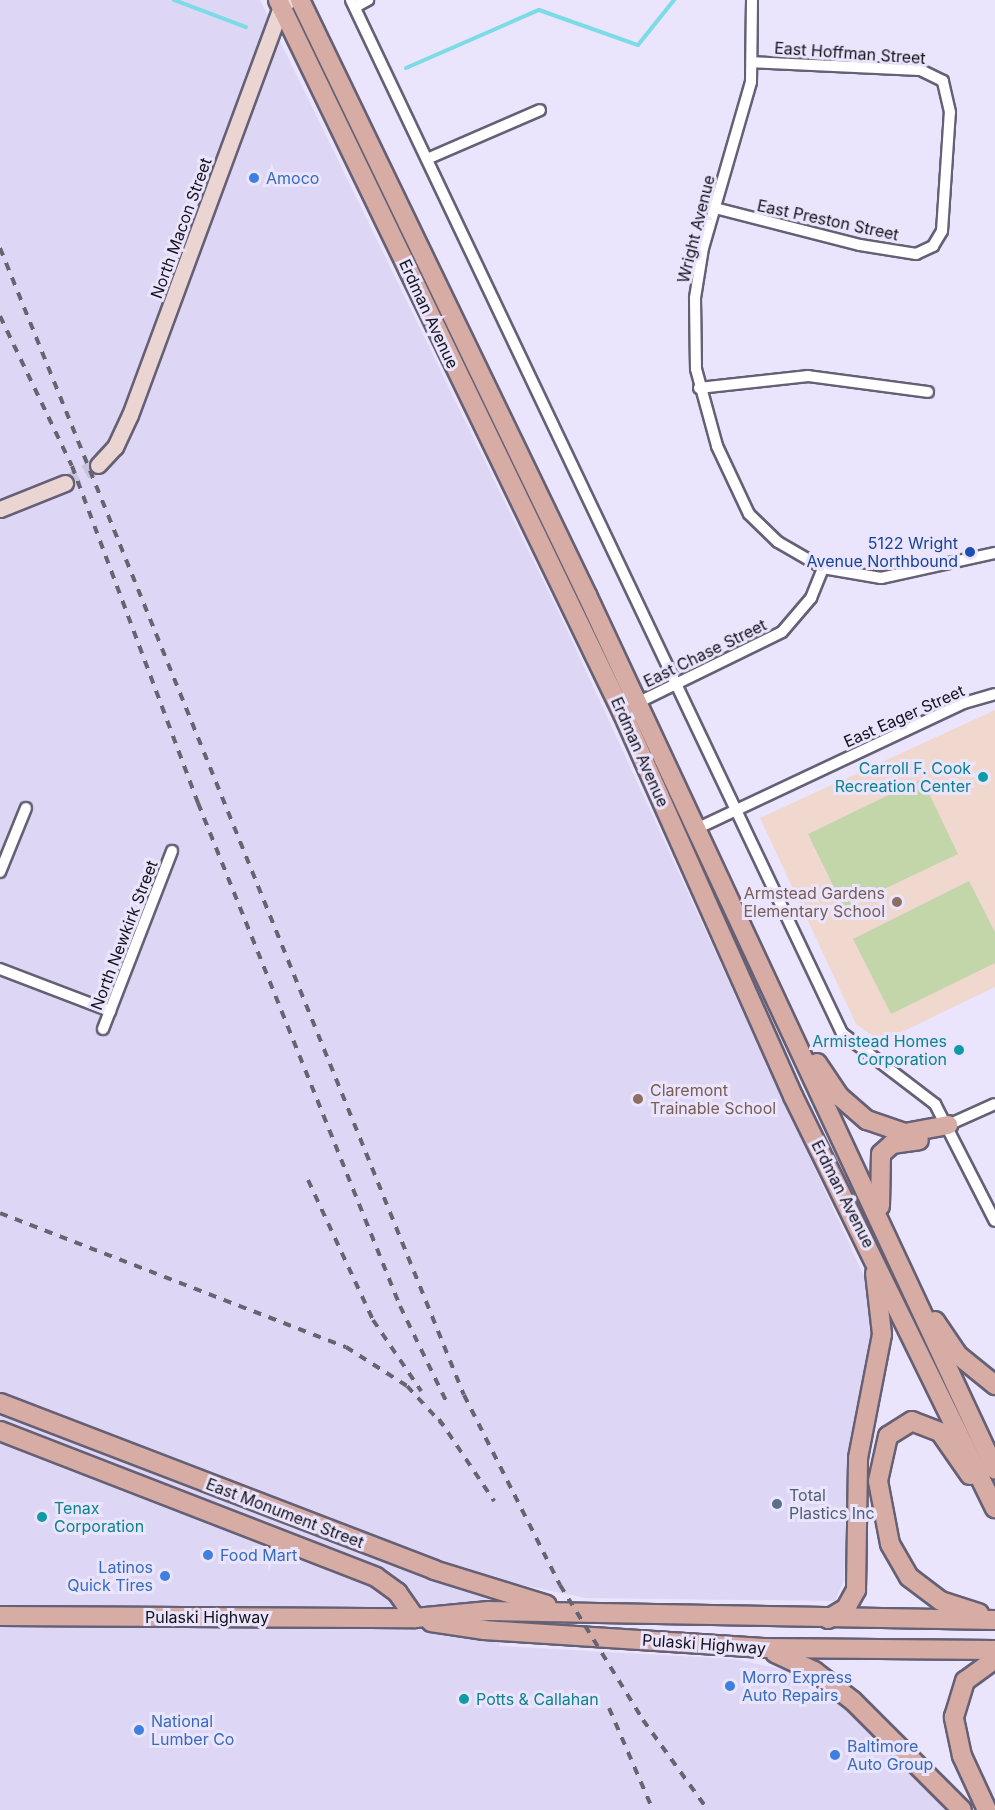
<!DOCTYPE html>
<style>
body{margin:0}
#map{position:relative;width:995px;height:1810px;overflow:hidden;background:#eae4fc;font-family:Inter,sans-serif}
div>[style]{position:absolute}
[style*='--x']{left:calc(var(--x)*1px);top:calc(var(--y)*1px);width:calc(var(--w)*1px);rotate:calc(var(--a)*1deg)}
.built>*{inset:0;background:#ded6f5}
.education>*{inset:0;background:#f1d8cf}
.green>*{inset:0;background:#c2d6aa}
.stream>*{height:4px;margin:-2px;padding:0 2px;transform-origin:2px;border-radius:2px;background:#7bdbe6}
.secondary-tunnel>*{height:15px;margin-top:-7.5px;transform-origin:0;background:repeating-linear-gradient(90deg,#cac4da 0 15px,transparent 0 23px)}
.roads{filter:drop-shadow(2px 0 #656075) drop-shadow(-2px 0 #656075) drop-shadow(0 2px #656075) drop-shadow(0 -2px #656075)}
.street>*{height:10px;margin:-5px;padding:0 5px;transform-origin:5px;border-radius:5px;background:#fff}
.secondary>*{height:15px;margin:-7.5px;padding:0 7.5px;transform-origin:7.5px;border-radius:7.5px;background:#ebd5d2}
.primary>*{height:18px;margin:-9px;padding:0 9px;transform-origin:9px;border-radius:9px;background:#d6aca5}
.rail>*{height:4px;margin-top:-2px;transform-origin:0;background:repeating-linear-gradient(90deg,#676472 0 8px,transparent 0 16px)}
.dots>*{width:16px;height:16px;translate:-50% -50%;box-sizing:border-box;border:3px solid #eae4fc;border-radius:50%}
span{translate:-50% -50%;white-space:nowrap;text-align:center;line-height:1.15;-webkit-text-stroke:6px #eae4fc;paint-order:stroke}
.street-label{font-size:16px;color:#131119}
.shop-label{font-size:16px;color:#366cbe}
.left{translate:0 -50%;text-align:left}
.right{translate:-100% -50%;text-align:right}
.transit-label{font-size:16px;color:#164399}
.culture-label{font-size:16px;color:#0d838f}
.education-label{font-size:16px;color:#785e54}
.service-label{font-size:16px;color:#4e5e75}
</style>
<div id="map">
<div class="built">
<i style="clip-path:polygon(0 0,260px 0,570px 636px,870px 1289px,870px 1339px,848px 1457px,844px 1580px,835px 1601px,586px 1598px,508px 1582px,499px 1646px,734px 1659px,794px 1672px,861px 1721px,945px 1810px,0 1810px)"></i>
</div>
<div class="education">
<i style="clip-path:polygon(995px 710px,995px 987px,881px 1042px,856px 1024px,760px 818px)"></i>
</div>
<div class="green">
<i style="clip-path:polygon(922px 779px,958px 854px,844px 908px,808px 834px)"></i>
<i style="clip-path:polygon(969px 881px,995px 932px,995px 963px,891px 1014px,853px 939px)"></i>
</div>
<div class="stream">
<i style="--x:174;--y:0;--w:77;--a:20.6"></i>
<i style="--x:406;--y:68;--w:145;--a:-23.6"></i>
<i style="--x:539;--y:10;--w:105;--a:19.5"></i>
<i style="--x:638;--y:45;--w:58;--a:-51.3"></i>
</div>
<div class="secondary-tunnel">
<i style="--x:65;--y:483;--w:38;--a:-29"></i>
</div>
<div class="roads">
<div class="street">
<i style="--x:351;--y:0;--w:1144;--a:64.58"></i>
<i style="--x:842;--y:1033;--w:117;--a:37.4"></i>
<i style="--x:935;--y:1104;--w:131;--a:62.9"></i>
<i style="--x:752;--y:0;--w:82;--a:90.7"></i>
<i style="--x:751;--y:82;--w:173;--a:106.1"></i>
<i style="--x:703;--y:248;--w:51;--a:99.1"></i>
<i style="--x:695;--y:298;--w:71;--a:89.2"></i>
<i style="--x:696;--y:369;--w:80;--a:74.7"></i>
<i style="--x:717;--y:446;--w:75;--a:64.8"></i>
<i style="--x:749;--y:514;--w:40;--a:44"></i>
<i style="--x:778;--y:542;--w:52;--a:30"></i>
<i style="--x:823;--y:568;--w:59;--a:9.8"></i>
<i style="--x:881;--y:578;--w:117;--a:-12.4"></i>
<i style="--x:355;--y:7;--w:15;--a:-28"></i>
<i style="--x:427;--y:159;--w:123;--a:-23.4"></i>
<i style="--x:715;--y:208;--w:150;--a:14.3"></i>
<i style="--x:860;--y:245;--w:57;--a:9.1"></i>
<i style="--x:916;--y:254;--w:19;--a:-25"></i>
<i style="--x:933;--y:246;--w:17;--a:-59"></i>
<i style="--x:942;--y:231;--w:119;--a:-86.2"></i>
<i style="--x:950;--y:112;--w:32;--a:-103"></i>
<i style="--x:943;--y:81;--w:25;--a:-154"></i>
<i style="--x:920;--y:70;--w:167;--a:-177.3"></i>
<i style="--x:699;--y:388;--w:110;--a:-6.3"></i>
<i style="--x:808;--y:376;--w:121;--a:7.6"></i>
<i style="--x:637;--y:703;--w:161;--a:-26.1"></i>
<i style="--x:782;--y:632;--w:45;--a:-49.5"></i>
<i style="--x:811;--y:598;--w:32;--a:-68"></i>
<i style="--x:696;--y:829;--w:296;--a:-25.2"></i>
<i style="--x:964;--y:703;--w:32;--a:-16"></i>
<i style="--x:0;--y:872;--w:69;--a:-67.9"></i>
<i style="--x:0;--y:969;--w:118;--a:20.9"></i>
<i style="--x:103;--y:1029;--w:191;--a:-68.8"></i>
<i style="--x:948;--y:1125;--w:51;--a:-24.1"></i>
</div>
<div class="secondary">
<i style="--x:98;--y:465;--w:25;--a:-47"></i>
<i style="--x:115;--y:447;--w:35;--a:-65"></i>
<i style="--x:130;--y:415;--w:436;--a:-69.7"></i>
<i style="--x:281;--y:6;--w:10;--a:-37"></i>
<i style="--x:0;--y:509;--w:70;--a:-21.8"></i>
</div>
<div class="primary">
<i style="--x:278;--y:0;--w:793;--a:64.21"></i>
<i style="--x:623;--y:714;--w:418;--a:66"></i>
<i style="--x:793;--y:1096;--w:459;--a:63.9"></i>
<i style="--x:300;--y:0;--w:661;--a:64.25"></i>
<i style="--x:587;--y:595;--w:965;--a:64.98"></i>
<i style="--x:817;--y:1063;--w:40;--a:56"></i>
<i style="--x:839;--y:1096;--w:37;--a:41"></i>
<i style="--x:867;--y:1120;--w:40;--a:18.9"></i>
<i style="--x:905;--y:1133;--w:44;--a:-10.5"></i>
<i style="--x:880;--y:1206;--w:52;--a:-88.9"></i>
<i style="--x:881;--y:1154;--w:15;--a:-42"></i>
<i style="--x:892;--y:1144;--w:27;--a:-8"></i>
<i style="--x:935;--y:1321;--w:41;--a:55.9"></i>
<i style="--x:958;--y:1355;--w:48;--a:39"></i>
<i style="--x:0;--y:1403;--w:465;--a:21"></i>
<i style="--x:434;--y:1570;--w:118;--a:17.2"></i>
<i style="--x:0;--y:1431;--w:403;--a:21.2"></i>
<i style="--x:376;--y:1577;--w:26;--a:36"></i>
<i style="--x:397;--y:1592;--w:32;--a:55"></i>
<i style="--x:970;--y:1475;--w:52;--a:-124.9"></i>
<i style="--x:940;--y:1432;--w:30;--a:-159"></i>
<i style="--x:912;--y:1421;--w:28;--a:148"></i>
<i style="--x:888;--y:1436;--w:46;--a:102.5"></i>
<i style="--x:878;--y:1481;--w:64;--a:79.2"></i>
<i style="--x:890;--y:1544;--w:38;--a:60"></i>
<i style="--x:909;--y:1577;--w:40;--a:37"></i>
<i style="--x:941;--y:1601;--w:40;--a:18"></i>
<i style="--x:0;--y:1616;--w:415;--a:0.3"></i>
<i style="--x:415;--y:1618;--w:74;--a:-5.4"></i>
<i style="--x:489;--y:1611;--w:506;--a:1.02"></i>
<i style="--x:828;--y:1619;--w:21;--a:-31"></i>
<i style="--x:846;--y:1608;--w:21;--a:-61"></i>
<i style="--x:856;--y:1590;--w:132;--a:-89.1"></i>
<i style="--x:858;--y:1458;--w:126;--a:-79"></i>
<i style="--x:882;--y:1334;--w:61;--a:-96.5"></i>
<i style="--x:431;--y:1622;--w:54;--a:8.6"></i>
<i style="--x:484;--y:1630;--w:280;--a:3.7"></i>
<i style="--x:763;--y:1648;--w:232;--a:0.5"></i>
<i style="--x:775;--y:1653;--w:43;--a:24.8"></i>
<i style="--x:814;--y:1671;--w:49;--a:37.6"></i>
<i style="--x:853;--y:1701;--w:154;--a:45"></i>
<i style="--x:987;--y:1810;--w:60;--a:-114.8"></i>
<i style="--x:962;--y:1756;--w:40;--a:-102"></i>
<i style="--x:954;--y:1717;--w:38;--a:-73"></i>
<i style="--x:965;--y:1681;--w:37;--a:-36"></i>
</div>
</div>
<div class="rail">
<i style="--x:0;--y:248;--w:1237;--a:67.98"></i>
<i style="--x:464;--y:1395;--w:213;--a:63.2"></i>
<i style="--x:560;--y:1585;--w:158;--a:58.4"></i>
<i style="--x:643;--y:1720;--w:111;--a:54.2"></i>
<i style="--x:0;--y:316;--w:166;--a:64.4"></i>
<i style="--x:72;--y:466;--w:360;--a:69.5"></i>
<i style="--x:198;--y:803;--w:542;--a:68.12"></i>
<i style="--x:400;--y:1306;--w:108;--a:64.1"></i>
<i style="--x:308;--y:1180;--w:154;--a:65.1"></i>
<i style="--x:373;--y:1320;--w:86;--a:55.9"></i>
<i style="--x:0;--y:1213;--w:371;--a:21.2"></i>
<i style="--x:346;--y:1347;--w:72;--a:32.6"></i>
<i style="--x:407;--y:1386;--w:54;--a:47.2"></i>
<i style="--x:439;--y:1419;--w:99;--a:56.1"></i>
<i style="--x:609;--y:1708;--w:111;--a:66.7"></i>
</div>
<div class="dots">
<i style="left:254px;top:178px;background:#3f7fe0"></i>
<i style="left:970px;top:552px;background:#1a4fb4"></i>
<i style="left:983px;top:777px;background:#0f9aa8"></i>
<i style="left:897px;top:902px;background:#8d6e63"></i>
<i style="left:959px;top:1050px;background:#0f9aa8"></i>
<i style="left:638px;top:1099px;background:#8d6e63"></i>
<i style="left:777px;top:1504px;background:#5c6f8a"></i>
<i style="left:42px;top:1517px;background:#0f9aa8"></i>
<i style="left:208px;top:1555px;background:#3f7fe0"></i>
<i style="left:165px;top:1576px;background:#3f7fe0"></i>
<i style="left:730px;top:1686px;background:#3f7fe0"></i>
<i style="left:464px;top:1699px;background:#0f9aa8"></i>
<i style="left:139px;top:1730px;background:#3f7fe0"></i>
<i style="left:835px;top:1755px;background:#3f7fe0"></i>
</div>
<div class="street-label">
<span style="left:850px;top:53px;rotate:4deg">East Hoffman Street</span>
<span style="left:828px;top:220px;rotate:12deg">East Preston Street</span>
<span style="left:181px;top:228px;rotate:-70deg">North Macon Street</span>
<span style="left:696px;top:229px;rotate:-76deg">Wright Avenue</span>
<span style="left:429px;top:314px;rotate:65deg">Erdman Avenue</span>
<span style="left:705px;top:653px;rotate:-26deg">East Chase Street</span>
<span style="left:904px;top:716px;rotate:-24deg">East Eager Street</span>
<span style="left:640px;top:752px;rotate:66deg">Erdman Avenue</span>
<span style="left:124px;top:935px;rotate:-69deg">North Newkirk Street</span>
<span style="left:843px;top:1194px;rotate:63deg">Erdman Avenue</span>
<span style="left:285px;top:1513px;rotate:21deg">East Monument Street</span>
<span style="left:207px;top:1617px">Pulaski Highway</span>
<span style="left:704px;top:1644px;rotate:4deg">Pulaski Highway</span>
</div>
<div class="shop-label">
<span class="left" style="left:266px;top:178px">Amoco</span>
<span class="left" style="left:220px;top:1555px">Food Mart</span>
<span class="right" style="left:153px;top:1576px">Latinos<br>Quick Tires</span>
<span class="left" style="left:742px;top:1686px">Morro Express<br>Auto Repairs</span>
<span class="left" style="left:151px;top:1730px">National<br>Lumber Co</span>
<span class="left" style="left:847px;top:1755px">Baltimore<br>Auto Group</span>
</div>
<div class="transit-label">
<span class="right" style="left:958px;top:552px">5122 Wright<br>Avenue Northbound</span>
</div>
<div class="culture-label">
<span class="right" style="left:971px;top:777px">Carroll F. Cook<br>Recreation Center</span>
<span class="right" style="left:947px;top:1050px">Armistead Homes<br>Corporation</span>
<span class="left" style="left:54px;top:1517px">Tenax<br>Corporation</span>
<span class="left" style="left:476px;top:1699px">Potts &amp; Callahan</span>
</div>
<div class="education-label">
<span class="right" style="left:885px;top:902px">Armstead Gardens<br>Elementary School</span>
<span class="left" style="left:650px;top:1099px">Claremont<br>Trainable School</span>
</div>
<div class="service-label">
<span class="left" style="left:789px;top:1504px">Total<br>Plastics Inc</span>
</div>
</div>
